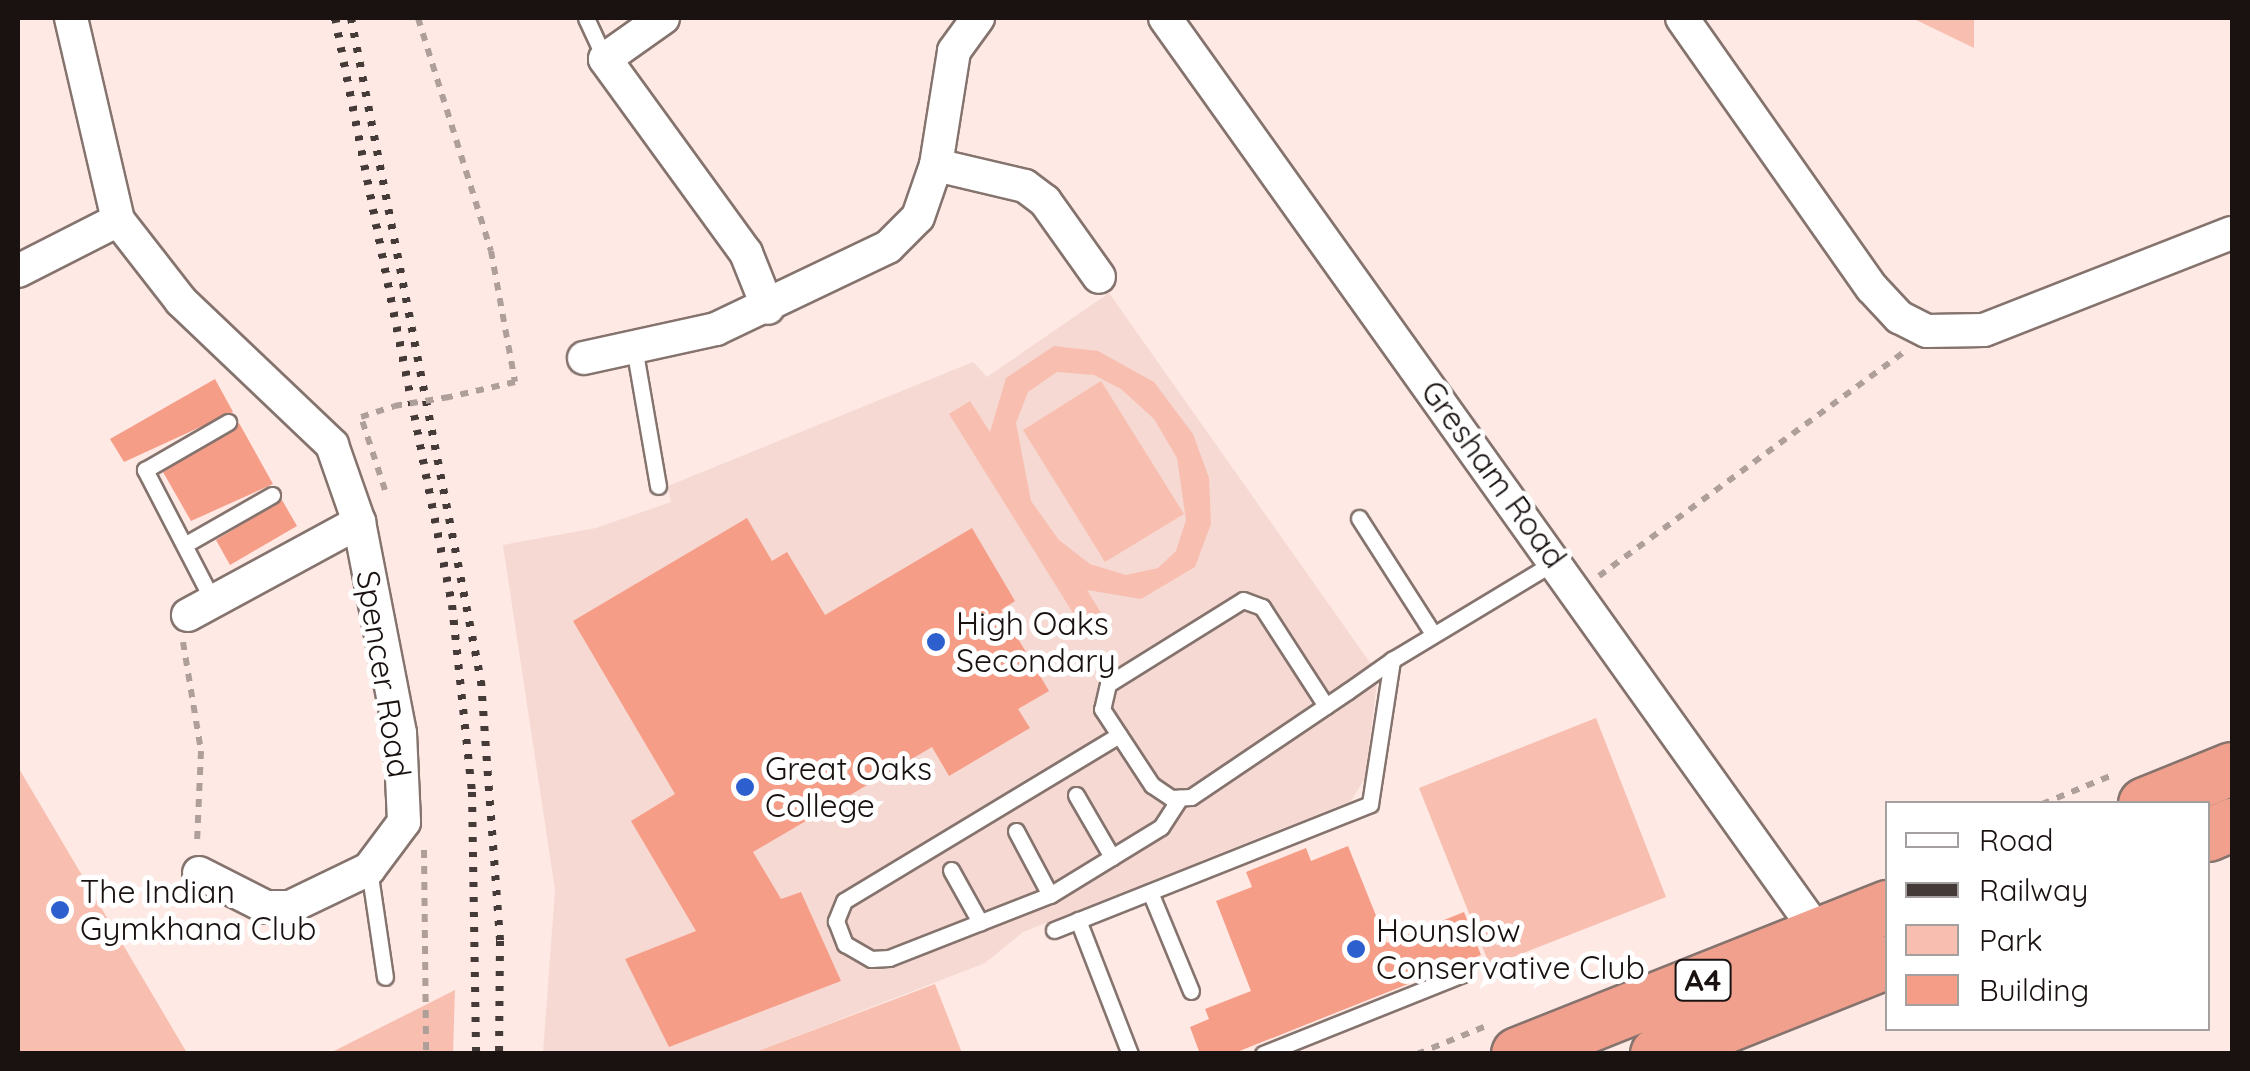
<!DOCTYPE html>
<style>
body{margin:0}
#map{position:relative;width:2250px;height:1071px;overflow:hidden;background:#fee9e4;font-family:Quicksand,sans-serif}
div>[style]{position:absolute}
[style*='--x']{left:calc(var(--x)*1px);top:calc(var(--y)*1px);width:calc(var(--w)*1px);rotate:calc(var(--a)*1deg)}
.built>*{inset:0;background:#f6d9d2}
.green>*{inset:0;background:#f8bfb1}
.building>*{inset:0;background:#f69d87}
.path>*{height:6px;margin-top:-3px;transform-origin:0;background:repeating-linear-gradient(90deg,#af9f9b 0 8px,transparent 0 16px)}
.roads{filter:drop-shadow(2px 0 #85736e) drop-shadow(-2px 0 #85736e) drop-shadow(0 2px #85736e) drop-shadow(0 -2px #85736e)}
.service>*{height:15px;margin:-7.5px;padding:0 7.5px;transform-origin:7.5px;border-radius:7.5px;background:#fff}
.minor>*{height:32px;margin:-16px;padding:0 16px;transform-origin:16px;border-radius:16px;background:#fff}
.trunk>*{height:52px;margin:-26px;padding:0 26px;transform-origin:26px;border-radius:26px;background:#f0a08c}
.rail>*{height:8px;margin-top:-4px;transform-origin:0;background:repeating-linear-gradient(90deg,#443a38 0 5px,transparent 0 15px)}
.path-bridge>*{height:6px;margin-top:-3px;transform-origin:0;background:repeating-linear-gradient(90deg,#af9f9b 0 8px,transparent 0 16px)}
.dots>*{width:28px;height:28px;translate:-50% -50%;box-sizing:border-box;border:5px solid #fff;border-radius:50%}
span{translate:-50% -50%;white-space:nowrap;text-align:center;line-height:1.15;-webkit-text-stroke:10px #fff;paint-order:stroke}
.shield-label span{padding:2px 8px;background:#fff;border:2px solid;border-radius:8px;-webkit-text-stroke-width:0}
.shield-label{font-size:30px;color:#191210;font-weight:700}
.street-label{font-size:32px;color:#191210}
.poi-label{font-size:32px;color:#191210}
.left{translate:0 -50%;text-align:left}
.frame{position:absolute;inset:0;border:20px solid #191210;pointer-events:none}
.legend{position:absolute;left:1885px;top:801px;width:325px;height:230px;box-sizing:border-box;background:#fff;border:2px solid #a3a09f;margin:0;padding:12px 18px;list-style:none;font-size:30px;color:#191210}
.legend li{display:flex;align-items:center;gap:20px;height:50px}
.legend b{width:50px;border:2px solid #a3a09f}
</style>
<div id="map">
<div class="built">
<i style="clip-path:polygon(1109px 293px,1378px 674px,1365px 778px,1351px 801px,1023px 932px,985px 963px,753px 1053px,543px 1053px,555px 890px,503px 545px,596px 528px,671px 502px,668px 486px,973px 362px,987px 377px)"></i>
</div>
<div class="green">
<i style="clip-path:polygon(1912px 18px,1974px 18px,1974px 48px)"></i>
<i style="clip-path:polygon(evenodd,1054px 346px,1098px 351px,1154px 382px,1193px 434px,1209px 478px,1211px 524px,1195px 567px,1141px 599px,1087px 590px,1106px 621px,1086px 634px,949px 414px,970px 401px,990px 432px,1006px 378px,1054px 346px,1057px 372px,1094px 375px,1121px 389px,1154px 419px,1177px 458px,1186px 520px,1176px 551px,1158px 568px,1126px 575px,1090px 564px,1059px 540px,1031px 501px,1016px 423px,1028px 392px,1057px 372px)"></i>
<i style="clip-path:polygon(1101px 381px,1184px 514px,1105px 562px,1023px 430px)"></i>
<i style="clip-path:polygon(1596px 718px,1666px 897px,1490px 966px,1419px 788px)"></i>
<i style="clip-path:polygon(18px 767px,187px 1053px,18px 1053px)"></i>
<i style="clip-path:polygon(935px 984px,962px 1053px,753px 1053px)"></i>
<i style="clip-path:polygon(455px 990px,453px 1053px,330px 1053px)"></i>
</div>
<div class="building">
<i style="clip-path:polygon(215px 379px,233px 412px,124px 462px,110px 439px)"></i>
<i style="clip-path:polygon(239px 423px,273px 484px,191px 521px,163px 472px)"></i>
<i style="clip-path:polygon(282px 500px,297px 526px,230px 565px,216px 540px)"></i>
<i style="clip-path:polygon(747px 518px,772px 561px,787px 552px,825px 615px,972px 528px,1015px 601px,1001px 610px,1049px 691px,1018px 709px,1030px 728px,949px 776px,932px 747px,753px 852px,781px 899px,801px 892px,841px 981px,669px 1047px,625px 959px,696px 931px,631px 821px,675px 794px,573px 621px)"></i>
<i style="clip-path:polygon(1348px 846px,1387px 943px,1464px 912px,1481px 955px,1232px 1054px,1200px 1054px,1190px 1027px,1209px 1019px,1205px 1009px,1251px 991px,1216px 901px,1252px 887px,1246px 872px,1306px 848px,1311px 861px)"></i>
</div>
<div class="path">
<i style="--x:418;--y:18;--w:244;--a:72.6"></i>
<i style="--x:491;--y:251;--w:133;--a:79.6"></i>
<i style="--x:515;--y:382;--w:68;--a:167.2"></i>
<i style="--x:385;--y:490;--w:77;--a:-108.2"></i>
<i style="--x:361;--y:417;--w:35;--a:-18"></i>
<i style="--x:1599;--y:576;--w:377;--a:-36.3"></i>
<i style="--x:183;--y:642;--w:110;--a:80.6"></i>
<i style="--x:201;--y:751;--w:92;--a:92.5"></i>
<i style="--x:2042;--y:804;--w:79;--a:-22.3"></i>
<i style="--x:424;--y:850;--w:204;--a:89.4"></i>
<i style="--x:1417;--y:1054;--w:74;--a:-22.1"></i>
</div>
<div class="roads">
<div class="service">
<i style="--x:586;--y:18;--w:45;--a:65.1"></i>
<i style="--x:634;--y:347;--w:141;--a:80.2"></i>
<i style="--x:1359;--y:518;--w:135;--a:57.4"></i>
<i style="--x:186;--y:544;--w:99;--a:-29.7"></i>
<i style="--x:213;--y:601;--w:148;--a:-117.4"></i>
<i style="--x:145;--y:470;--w:96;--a:-30"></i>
<i style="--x:1326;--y:706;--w:118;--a:-122.9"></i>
<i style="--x:1262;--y:607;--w:20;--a:-160"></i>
<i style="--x:1243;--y:600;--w:159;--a:148.1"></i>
<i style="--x:1108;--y:684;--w:26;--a:103"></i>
<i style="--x:1102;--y:709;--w:91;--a:56.7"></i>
<i style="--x:1152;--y:785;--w:23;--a:34"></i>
<i style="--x:1171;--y:798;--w:20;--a:-3"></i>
<i style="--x:1191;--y:797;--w:189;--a:-34"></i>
<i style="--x:1348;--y:691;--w:54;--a:-35.2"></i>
<i style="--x:1119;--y:735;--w:321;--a:148.9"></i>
<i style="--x:844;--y:901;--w:22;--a:112"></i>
<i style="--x:836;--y:921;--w:25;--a:69"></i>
<i style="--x:845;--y:944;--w:30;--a:30"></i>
<i style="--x:871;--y:959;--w:18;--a:-3"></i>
<i style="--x:889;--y:958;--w:173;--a:-21.4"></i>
<i style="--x:1050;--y:895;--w:130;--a:-31.5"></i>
<i style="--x:1161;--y:827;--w:35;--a:-57"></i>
<i style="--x:1076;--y:795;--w:72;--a:59.9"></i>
<i style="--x:1016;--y:831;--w:72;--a:62"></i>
<i style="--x:369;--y:869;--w:109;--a:81.6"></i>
<i style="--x:951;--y:870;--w:60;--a:60.9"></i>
<i style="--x:1150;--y:892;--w:107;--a:67.5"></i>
<i style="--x:1078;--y:920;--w:144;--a:68.8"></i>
<i style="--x:1054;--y:930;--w:340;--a:-21.7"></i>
<i style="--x:1370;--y:804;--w:146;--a:-81.3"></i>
<i style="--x:1392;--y:660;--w:192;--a:-31.1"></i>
<i style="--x:1263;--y:1054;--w:215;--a:-21.8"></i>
</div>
<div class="minor">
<i style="--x:71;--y:18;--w:207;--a:76.9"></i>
<i style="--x:118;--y:220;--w:103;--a:52.1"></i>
<i style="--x:181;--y:301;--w:209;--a:43.6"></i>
<i style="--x:332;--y:445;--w:82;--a:70.7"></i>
<i style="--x:663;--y:18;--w:71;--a:144.7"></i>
<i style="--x:605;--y:59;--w:240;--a:54"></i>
<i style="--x:746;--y:253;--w:59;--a:68.2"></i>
<i style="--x:1165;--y:18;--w:1126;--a:54.47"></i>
<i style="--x:1682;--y:18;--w:330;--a:54.9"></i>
<i style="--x:1872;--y:288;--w:40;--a:47"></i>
<i style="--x:1899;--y:317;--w:31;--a:27"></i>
<i style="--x:1927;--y:331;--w:57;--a:-1"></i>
<i style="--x:1984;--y:330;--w:266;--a:-21.4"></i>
<i style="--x:936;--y:165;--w:91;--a:13.3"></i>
<i style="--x:1025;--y:186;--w:25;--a:37"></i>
<i style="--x:1045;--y:201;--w:93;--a:54.6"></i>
<i style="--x:18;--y:271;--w:112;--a:-27"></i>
<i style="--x:584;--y:358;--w:135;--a:-12.4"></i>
<i style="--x:716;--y:329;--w:191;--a:-25.5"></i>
<i style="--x:888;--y:247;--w:42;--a:-45"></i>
<i style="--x:918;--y:217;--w:55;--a:-70.9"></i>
<i style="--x:936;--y:165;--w:115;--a:-81"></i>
<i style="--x:954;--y:51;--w:41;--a:-54"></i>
<i style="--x:188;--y:615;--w:195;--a:-28.5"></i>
<i style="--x:359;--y:522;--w:215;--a:79"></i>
<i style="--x:400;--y:733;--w:89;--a:87.4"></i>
<i style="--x:404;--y:822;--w:59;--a:126.7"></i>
<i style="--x:369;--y:869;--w:88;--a:154.3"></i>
<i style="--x:290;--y:907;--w:24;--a:180"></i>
<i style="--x:266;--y:907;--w:75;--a:-153.1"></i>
</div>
<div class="trunk">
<i style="--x:2145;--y:804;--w:94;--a:-21.9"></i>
<i style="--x:2208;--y:835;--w:26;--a:-23"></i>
<i style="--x:1518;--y:1054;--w:398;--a:-21.7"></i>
<i style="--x:1657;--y:1054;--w:249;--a:-21.7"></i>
</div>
</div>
<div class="rail">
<i style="--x:335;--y:18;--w:599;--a:78.73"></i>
<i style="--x:452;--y:605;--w:188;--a:83.9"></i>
<i style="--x:472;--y:792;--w:262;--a:89.1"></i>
<i style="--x:351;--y:18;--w:676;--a:78.91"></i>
<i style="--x:481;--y:681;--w:261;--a:85.8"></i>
<i style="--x:500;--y:941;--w:113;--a:90.5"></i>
</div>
<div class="path-bridge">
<i style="--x:394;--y:406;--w:56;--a:-9.3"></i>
</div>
<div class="dots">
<i style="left:936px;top:642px;background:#2e5fce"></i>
<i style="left:745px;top:787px;background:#2e5fce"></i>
<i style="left:60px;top:910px;background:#2e5fce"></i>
<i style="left:1356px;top:949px;background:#2e5fce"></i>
</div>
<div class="shield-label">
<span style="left:1703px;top:980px">A4</span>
</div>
<div class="street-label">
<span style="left:1494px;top:474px;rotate:54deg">Gresham Road</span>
<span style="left:384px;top:674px;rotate:81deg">Spencer Road</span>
</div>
<div class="poi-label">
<span class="left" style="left:956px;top:642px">High Oaks<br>Secondary</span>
<span class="left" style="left:765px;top:787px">Great Oaks<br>College</span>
<span class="left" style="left:80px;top:910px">The Indian<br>Gymkhana Club</span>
<span class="left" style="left:1376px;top:949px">Hounslow<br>Conservative Club</span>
</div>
<div class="frame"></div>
<ul class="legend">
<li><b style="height:12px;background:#fff"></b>Road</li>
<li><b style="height:12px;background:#443a38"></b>Railway</li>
<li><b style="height:28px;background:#f8bfb1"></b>Park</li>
<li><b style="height:28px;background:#f69d87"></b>Building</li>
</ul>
</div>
